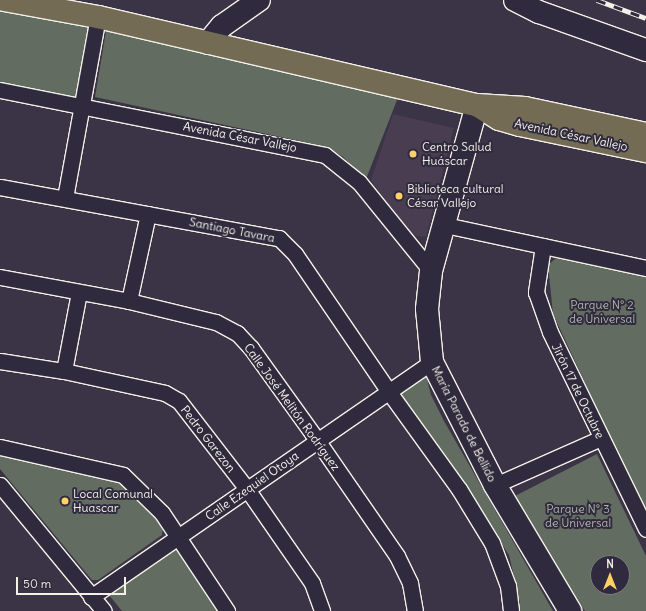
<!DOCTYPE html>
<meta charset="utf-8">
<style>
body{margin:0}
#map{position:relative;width:646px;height:611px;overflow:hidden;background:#3b3346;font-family:Delius,sans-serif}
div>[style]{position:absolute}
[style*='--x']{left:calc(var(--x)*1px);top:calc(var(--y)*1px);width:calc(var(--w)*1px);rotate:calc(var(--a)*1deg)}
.built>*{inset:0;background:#493d51}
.green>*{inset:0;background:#626c61}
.roads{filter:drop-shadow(1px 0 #f4f1e8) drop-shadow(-1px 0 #f4f1e8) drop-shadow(0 1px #f4f1e8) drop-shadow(0 -1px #f4f1e8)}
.street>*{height:15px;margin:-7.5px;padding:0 7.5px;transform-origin:7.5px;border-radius:7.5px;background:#2f2a3d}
.secondary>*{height:22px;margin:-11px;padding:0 11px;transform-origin:11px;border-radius:11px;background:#2f2a3d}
.primary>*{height:22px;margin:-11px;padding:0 11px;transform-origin:11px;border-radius:11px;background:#746b55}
.rail>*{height:4.5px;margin-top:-2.25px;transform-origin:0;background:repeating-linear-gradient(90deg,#2f2a3d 0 9px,#f4f1e8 0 18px);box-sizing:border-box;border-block:1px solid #f4f1e8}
.dots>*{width:11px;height:11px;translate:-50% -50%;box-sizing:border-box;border:2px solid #2f2a3d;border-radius:50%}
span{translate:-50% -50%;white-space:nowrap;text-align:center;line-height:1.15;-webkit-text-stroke:4px #2f2a3d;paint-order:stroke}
.street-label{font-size:12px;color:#f4f1e8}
.poi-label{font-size:12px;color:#f4f1e8}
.left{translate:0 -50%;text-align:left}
.park-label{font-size:12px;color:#b2b5ab}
.north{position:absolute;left:590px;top:555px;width:40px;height:40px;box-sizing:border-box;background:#2f2a3d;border:1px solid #7e7a81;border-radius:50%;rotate:0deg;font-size:11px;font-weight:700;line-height:16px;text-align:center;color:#f4f1e8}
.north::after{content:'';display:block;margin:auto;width:14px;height:18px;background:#ffd166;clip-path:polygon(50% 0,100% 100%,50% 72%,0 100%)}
.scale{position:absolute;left:16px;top:577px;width:110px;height:18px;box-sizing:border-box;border:2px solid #f4f1e8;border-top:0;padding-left:5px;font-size:12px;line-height:14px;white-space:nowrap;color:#f4f1e8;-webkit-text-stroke:3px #2f2a3d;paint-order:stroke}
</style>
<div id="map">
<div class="built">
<i style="clip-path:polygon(393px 114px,454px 128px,426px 237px,409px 235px,371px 180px)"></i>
</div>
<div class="green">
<i style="clip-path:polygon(0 4px,90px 22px,77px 97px,0 85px)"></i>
<i style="clip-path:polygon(109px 27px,399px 95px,366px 179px,343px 157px,327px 147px,95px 97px,106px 31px)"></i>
<i style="clip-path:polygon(556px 258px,646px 274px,646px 514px,553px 314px,548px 265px)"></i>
<i style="clip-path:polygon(426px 375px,431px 395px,444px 421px,553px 611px,519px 611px,520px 603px,509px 555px,400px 393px)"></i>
<i style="clip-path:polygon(0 453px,117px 477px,154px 511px,163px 528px,162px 535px,98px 580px,92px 580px,0 469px)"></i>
<i style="clip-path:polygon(evenodd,597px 454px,646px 556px,646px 611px,585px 611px,513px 497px,597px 454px,598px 563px,622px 563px,622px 587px,598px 587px,598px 563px)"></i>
<i style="clip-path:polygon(177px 546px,221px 611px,122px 611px,109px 595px)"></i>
</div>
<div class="roads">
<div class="street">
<i style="--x:0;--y:90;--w:331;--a:11.3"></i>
<i style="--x:325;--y:155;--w:43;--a:38.5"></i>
<i style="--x:359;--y:182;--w:114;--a:51"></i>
<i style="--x:0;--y:187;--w:284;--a:10.4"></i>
<i style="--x:279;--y:238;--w:23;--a:45"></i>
<i style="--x:295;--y:254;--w:167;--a:55.7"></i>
<i style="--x:389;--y:392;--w:120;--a:54.2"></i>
<i style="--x:459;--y:489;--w:63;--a:58.6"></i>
<i style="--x:492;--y:543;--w:46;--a:69.6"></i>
<i style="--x:508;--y:586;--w:25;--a:83"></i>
<i style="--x:65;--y:198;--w:184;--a:-79.7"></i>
<i style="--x:445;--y:225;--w:206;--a:12.1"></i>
<i style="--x:543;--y:246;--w:47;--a:98.7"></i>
<i style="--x:536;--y:292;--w:42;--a:70.7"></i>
<i style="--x:550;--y:332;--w:219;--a:64"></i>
<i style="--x:0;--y:277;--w:131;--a:10.5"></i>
<i style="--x:129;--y:301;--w:89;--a:13.6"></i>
<i style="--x:216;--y:322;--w:24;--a:28"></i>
<i style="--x:237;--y:333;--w:21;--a:47"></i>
<i style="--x:251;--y:348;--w:113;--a:54.3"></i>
<i style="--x:317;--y:440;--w:141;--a:55.4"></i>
<i style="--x:397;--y:556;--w:30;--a:64"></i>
<i style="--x:410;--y:583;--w:28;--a:80"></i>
<i style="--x:129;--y:301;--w:89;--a:-77.7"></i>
<i style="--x:0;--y:361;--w:65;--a:8.9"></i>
<i style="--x:64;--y:371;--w:103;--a:12.3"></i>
<i style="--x:165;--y:393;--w:16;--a:30"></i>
<i style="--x:179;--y:401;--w:111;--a:52.3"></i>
<i style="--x:247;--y:489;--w:114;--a:55.3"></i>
<i style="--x:312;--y:583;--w:30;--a:70"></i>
<i style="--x:64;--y:371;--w:80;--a:-79.2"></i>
<i style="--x:0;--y:447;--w:126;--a:12.8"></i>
<i style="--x:123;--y:475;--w:54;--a:44.3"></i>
<i style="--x:162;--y:513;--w:118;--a:56.4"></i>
<i style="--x:0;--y:485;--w:163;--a:50.5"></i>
<i style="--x:495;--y:485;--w:116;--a:-23.9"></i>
<i style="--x:91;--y:597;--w:414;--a:-34.6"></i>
</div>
<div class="secondary">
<i style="--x:515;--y:0;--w:27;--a:27"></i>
<i style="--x:539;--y:12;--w:114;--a:19.6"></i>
<i style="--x:208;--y:43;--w:22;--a:-51"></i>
<i style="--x:222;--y:26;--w:45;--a:-35.1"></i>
<i style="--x:477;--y:105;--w:172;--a:105.5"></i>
<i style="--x:431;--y:271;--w:38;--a:96"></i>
<i style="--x:427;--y:309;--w:53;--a:84.6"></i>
<i style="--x:432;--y:362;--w:138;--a:62.9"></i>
<i style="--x:495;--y:485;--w:147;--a:59.2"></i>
</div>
<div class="primary">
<i style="--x:4;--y:0;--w:96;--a:10.3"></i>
<i style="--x:98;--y:17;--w:389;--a:13.1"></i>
<i style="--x:477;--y:105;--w:48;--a:3.6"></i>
<i style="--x:525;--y:108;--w:124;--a:12.1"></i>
<i style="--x:478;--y:106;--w:25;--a:32"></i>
<i style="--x:499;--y:119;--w:22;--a:16"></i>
<i style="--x:520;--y:125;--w:129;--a:11.7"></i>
</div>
</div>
<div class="rail">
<i style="--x:597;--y:0;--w:52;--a:20.2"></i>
</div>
<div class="dots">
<i style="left:413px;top:154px;background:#ffd166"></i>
<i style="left:399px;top:196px;background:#ffd166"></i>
<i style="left:65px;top:501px;background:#ffd166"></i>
</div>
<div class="street-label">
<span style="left:571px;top:135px;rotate:12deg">Avenida César Vallejo</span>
<span style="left:240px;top:137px;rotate:11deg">Avenida César Vallejo</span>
<span style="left:232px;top:230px;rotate:11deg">Santiago Tavara</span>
<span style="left:578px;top:391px;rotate:64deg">Jirón 17 de Octubre</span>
<span style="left:292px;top:407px;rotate:54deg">Calle José Melitón Rodríguez</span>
<span style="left:464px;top:424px;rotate:63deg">María Parado de Bellido</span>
<span style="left:208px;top:439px;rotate:52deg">Pedro Garezon</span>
<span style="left:252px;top:486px;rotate:-35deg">Calle Ezequiel Otoya</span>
</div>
<div class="poi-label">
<span class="left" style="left:422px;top:154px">Centro Salud<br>Huáscar</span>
<span class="left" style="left:407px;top:196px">Biblioteca cultural<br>César Vallejo</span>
<span class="left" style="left:73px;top:501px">Local Comunal<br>Huascar</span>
</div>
<div class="park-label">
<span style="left:602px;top:312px">Parque Nº 2<br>de Universal</span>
<span style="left:578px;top:516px">Parque Nº 3<br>de Universal</span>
</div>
<div class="north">N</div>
<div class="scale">50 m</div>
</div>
